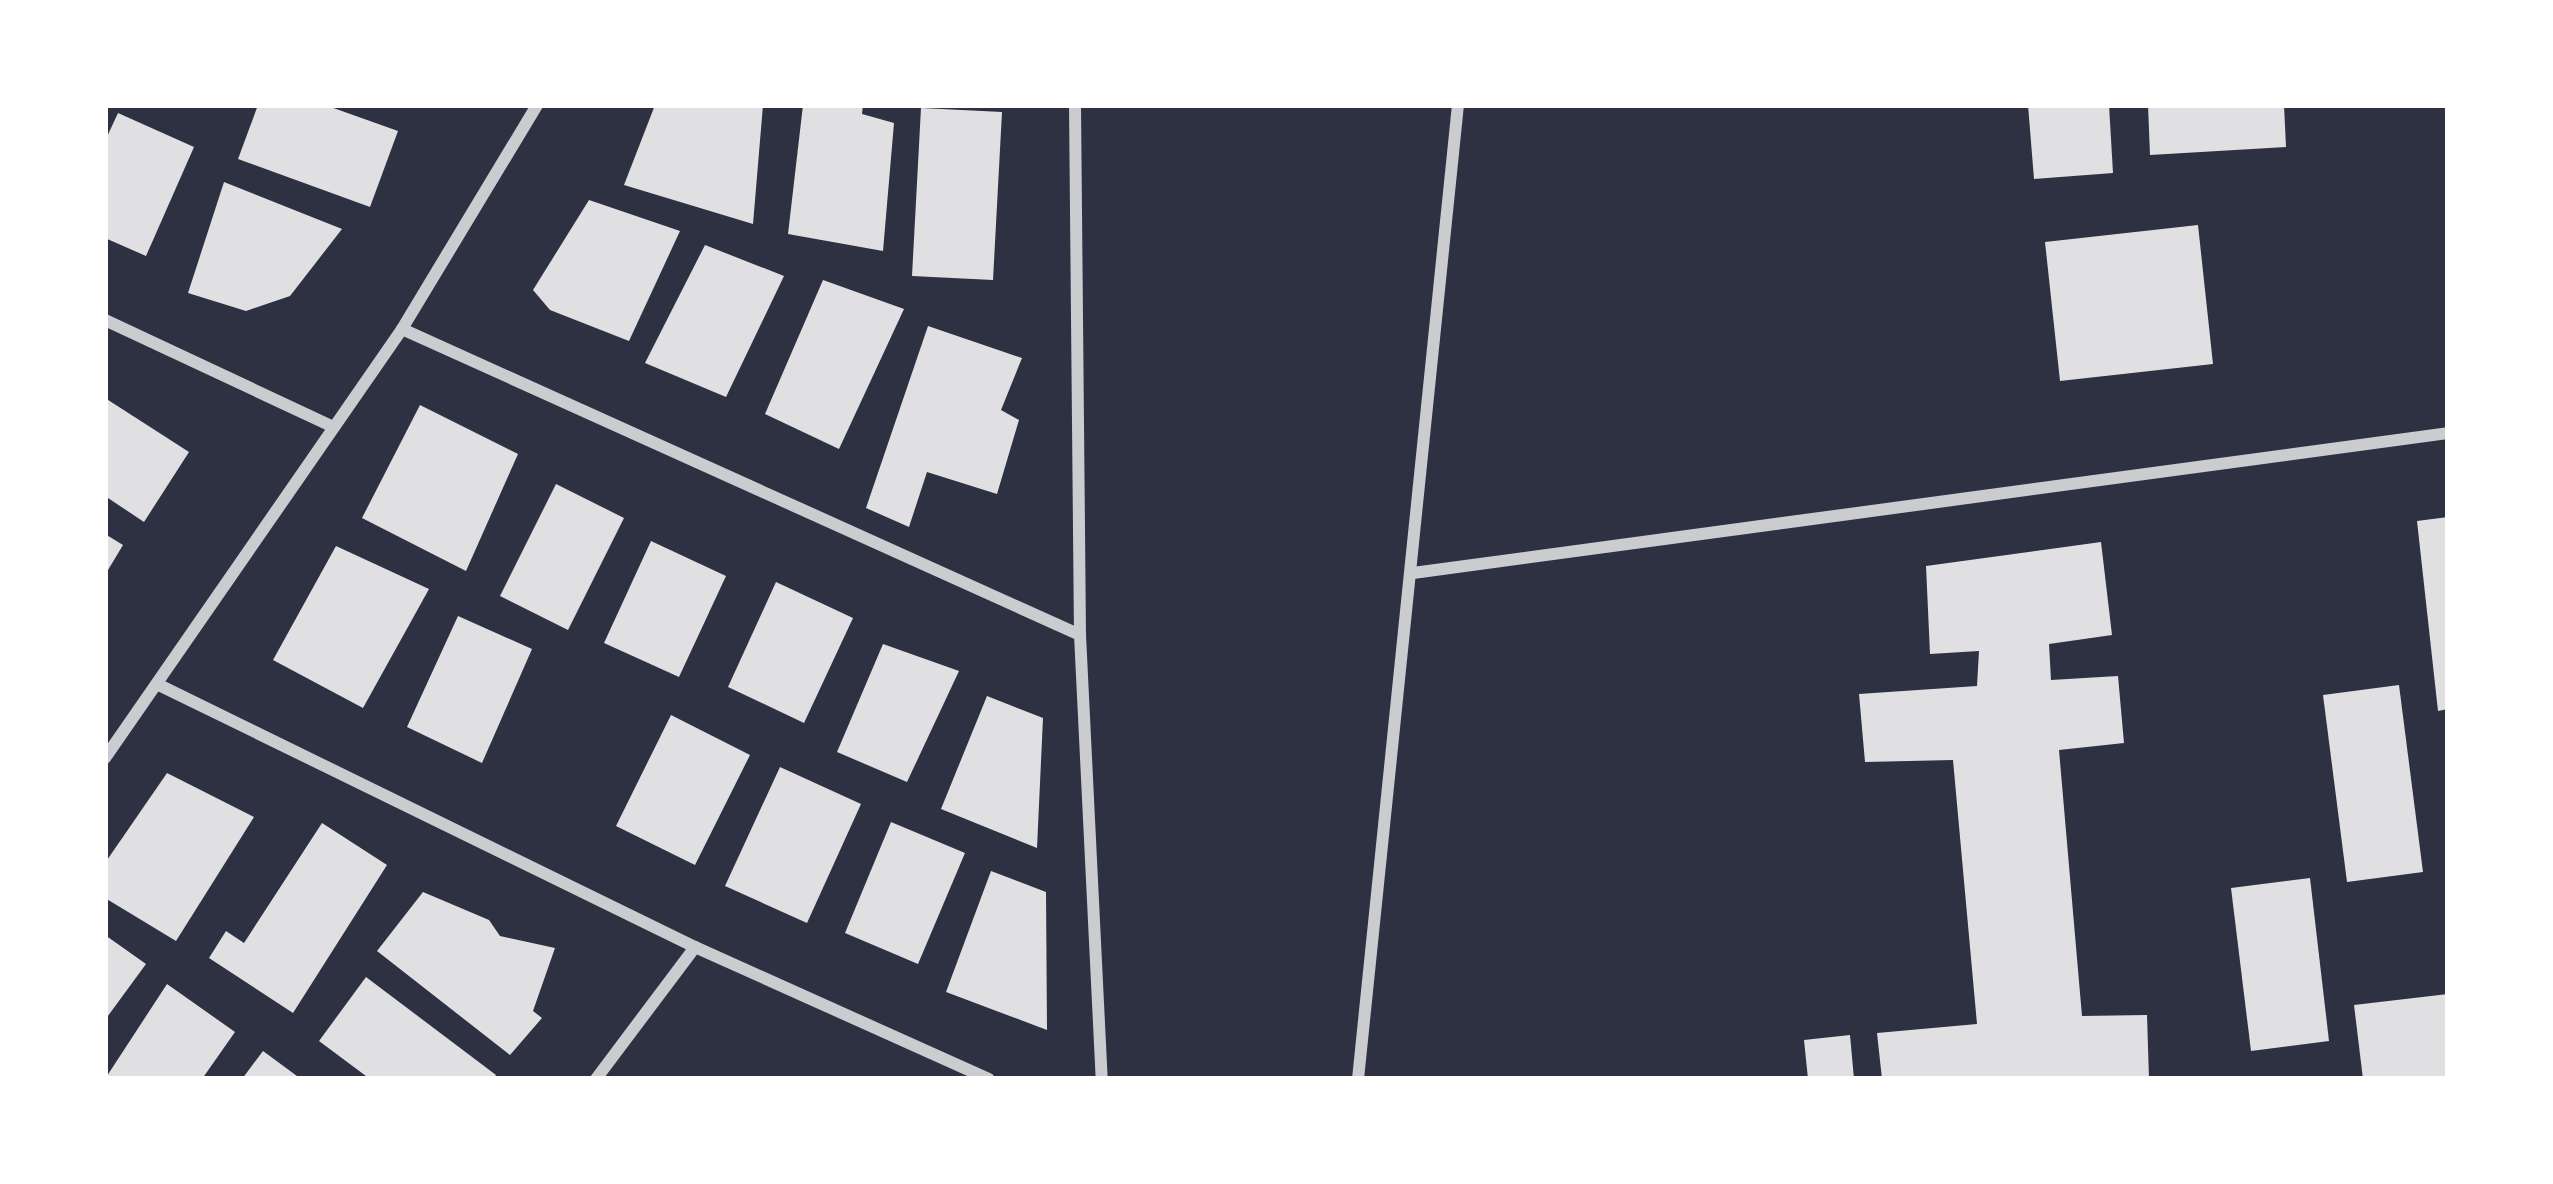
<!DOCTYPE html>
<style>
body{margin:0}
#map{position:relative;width:2553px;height:1184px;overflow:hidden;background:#2d3142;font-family:Karla,sans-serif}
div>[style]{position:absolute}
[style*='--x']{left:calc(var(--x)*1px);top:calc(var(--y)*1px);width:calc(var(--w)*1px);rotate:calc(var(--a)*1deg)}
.building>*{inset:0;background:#e0e0e3}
.minor>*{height:12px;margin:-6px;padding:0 6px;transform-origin:6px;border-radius:6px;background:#caccd0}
span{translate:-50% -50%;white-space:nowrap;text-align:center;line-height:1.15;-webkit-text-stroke:12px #fff;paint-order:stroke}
.frame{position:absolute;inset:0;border:108px solid #fff;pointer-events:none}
</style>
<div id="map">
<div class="building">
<i style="clip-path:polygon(258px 105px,325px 105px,398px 131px,370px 207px,238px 159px)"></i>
<i style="clip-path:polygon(655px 105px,763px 105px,753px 224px,624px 185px)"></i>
<i style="clip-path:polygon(803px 105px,863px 105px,862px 114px,894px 123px,883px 251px,788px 234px)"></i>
<i style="clip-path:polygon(2028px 105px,2109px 105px,2113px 173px,2034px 179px)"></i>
<i style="clip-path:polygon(2148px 105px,2284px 105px,2286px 147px,2150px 155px)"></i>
<i style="clip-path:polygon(921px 108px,1002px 112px,993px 280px,912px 276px)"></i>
<i style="clip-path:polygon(118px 113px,194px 147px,146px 256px,105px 238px,105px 141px)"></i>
<i style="clip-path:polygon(224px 182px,342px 229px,290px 296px,246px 311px,188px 293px)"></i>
<i style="clip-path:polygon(589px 200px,680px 231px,629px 341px,550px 310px,533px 290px)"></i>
<i style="clip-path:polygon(2198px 225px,2213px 364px,2060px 381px,2045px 242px)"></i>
<i style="clip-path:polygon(705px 245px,784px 276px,726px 397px,645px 363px)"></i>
<i style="clip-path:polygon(823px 280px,904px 309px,839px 449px,765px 414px)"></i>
<i style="clip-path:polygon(928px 326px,1022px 358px,1001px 410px,1019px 420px,997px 494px,927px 472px,909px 527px,866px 508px)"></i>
<i style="clip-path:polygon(105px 398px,189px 452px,144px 522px,105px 496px)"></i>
<i style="clip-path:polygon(420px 405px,518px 454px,466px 571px,362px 518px)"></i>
<i style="clip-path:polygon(556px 484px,624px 518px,568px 630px,500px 596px)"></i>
<i style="clip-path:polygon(2448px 517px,2448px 709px,2438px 711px,2417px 521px)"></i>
<i style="clip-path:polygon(105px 534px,123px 545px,105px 575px)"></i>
<i style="clip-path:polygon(651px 541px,726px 576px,679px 677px,604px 643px)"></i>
<i style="clip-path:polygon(2101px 542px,2112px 635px,2049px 644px,2051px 680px,2118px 676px,2124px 743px,2059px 750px,2082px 1016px,2147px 1015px,2149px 1079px,1882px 1079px,1877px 1033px,1977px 1024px,1953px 760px,1865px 762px,1859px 694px,1977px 686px,1979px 651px,1930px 654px,1926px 566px)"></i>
<i style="clip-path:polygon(336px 546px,429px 589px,363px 708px,273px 660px)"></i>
<i style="clip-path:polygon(776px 582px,853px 618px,804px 723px,728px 687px)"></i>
<i style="clip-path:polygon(458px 616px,532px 649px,482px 763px,407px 727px)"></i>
<i style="clip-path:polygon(883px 644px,959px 671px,907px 782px,837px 752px)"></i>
<i style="clip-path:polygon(2399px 685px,2423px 872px,2347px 882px,2323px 695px)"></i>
<i style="clip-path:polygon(987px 696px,1043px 718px,1037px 848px,941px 809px)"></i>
<i style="clip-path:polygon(671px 715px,750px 755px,695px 865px,616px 826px)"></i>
<i style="clip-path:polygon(780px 767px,861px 804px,807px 923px,725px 886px)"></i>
<i style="clip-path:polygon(167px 773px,254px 817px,176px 941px,105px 898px,105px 863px)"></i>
<i style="clip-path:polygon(891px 822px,965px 853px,918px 964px,845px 933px)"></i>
<i style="clip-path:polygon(322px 823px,387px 865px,293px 1013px,209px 958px,226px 931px,244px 943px)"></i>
<i style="clip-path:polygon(991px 871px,1046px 892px,1047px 1030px,946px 992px)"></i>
<i style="clip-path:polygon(2310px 878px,2329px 1041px,2251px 1051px,2231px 888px)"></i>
<i style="clip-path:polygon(423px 892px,489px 920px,500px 936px,555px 948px,533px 1011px,542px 1018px,510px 1055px,377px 951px)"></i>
<i style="clip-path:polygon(105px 935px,146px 964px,105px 1020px)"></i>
<i style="clip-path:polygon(366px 977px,496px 1075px,493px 1079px,370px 1079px,319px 1041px)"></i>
<i style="clip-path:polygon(167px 984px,235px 1032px,202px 1079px,105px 1079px)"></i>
<i style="clip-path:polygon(2448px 994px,2448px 1079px,2363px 1079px,2354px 1005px)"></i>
<i style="clip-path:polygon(1850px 1035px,1854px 1079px,1808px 1079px,1804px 1040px)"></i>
<i style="clip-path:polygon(263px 1051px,301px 1079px,242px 1079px)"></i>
</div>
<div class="minor">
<i style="--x:1075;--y:105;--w:530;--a:89.46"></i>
<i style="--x:105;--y:320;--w:252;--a:25.1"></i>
<i style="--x:402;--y:329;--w:744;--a:24.29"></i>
<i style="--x:1080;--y:635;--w:445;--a:87.2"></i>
<i style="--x:1413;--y:573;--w:1044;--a:-7.7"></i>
<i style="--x:161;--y:686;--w:594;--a:26.05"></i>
<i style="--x:695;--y:947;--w:322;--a:24.2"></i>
<i style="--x:105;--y:758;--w:522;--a:-55.3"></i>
<i style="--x:402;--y:329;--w:262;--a:-58.9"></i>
<i style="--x:596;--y:1079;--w:165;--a:-53.1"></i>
<i style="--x:1358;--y:1079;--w:979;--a:-84.14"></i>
</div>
<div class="frame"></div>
</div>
